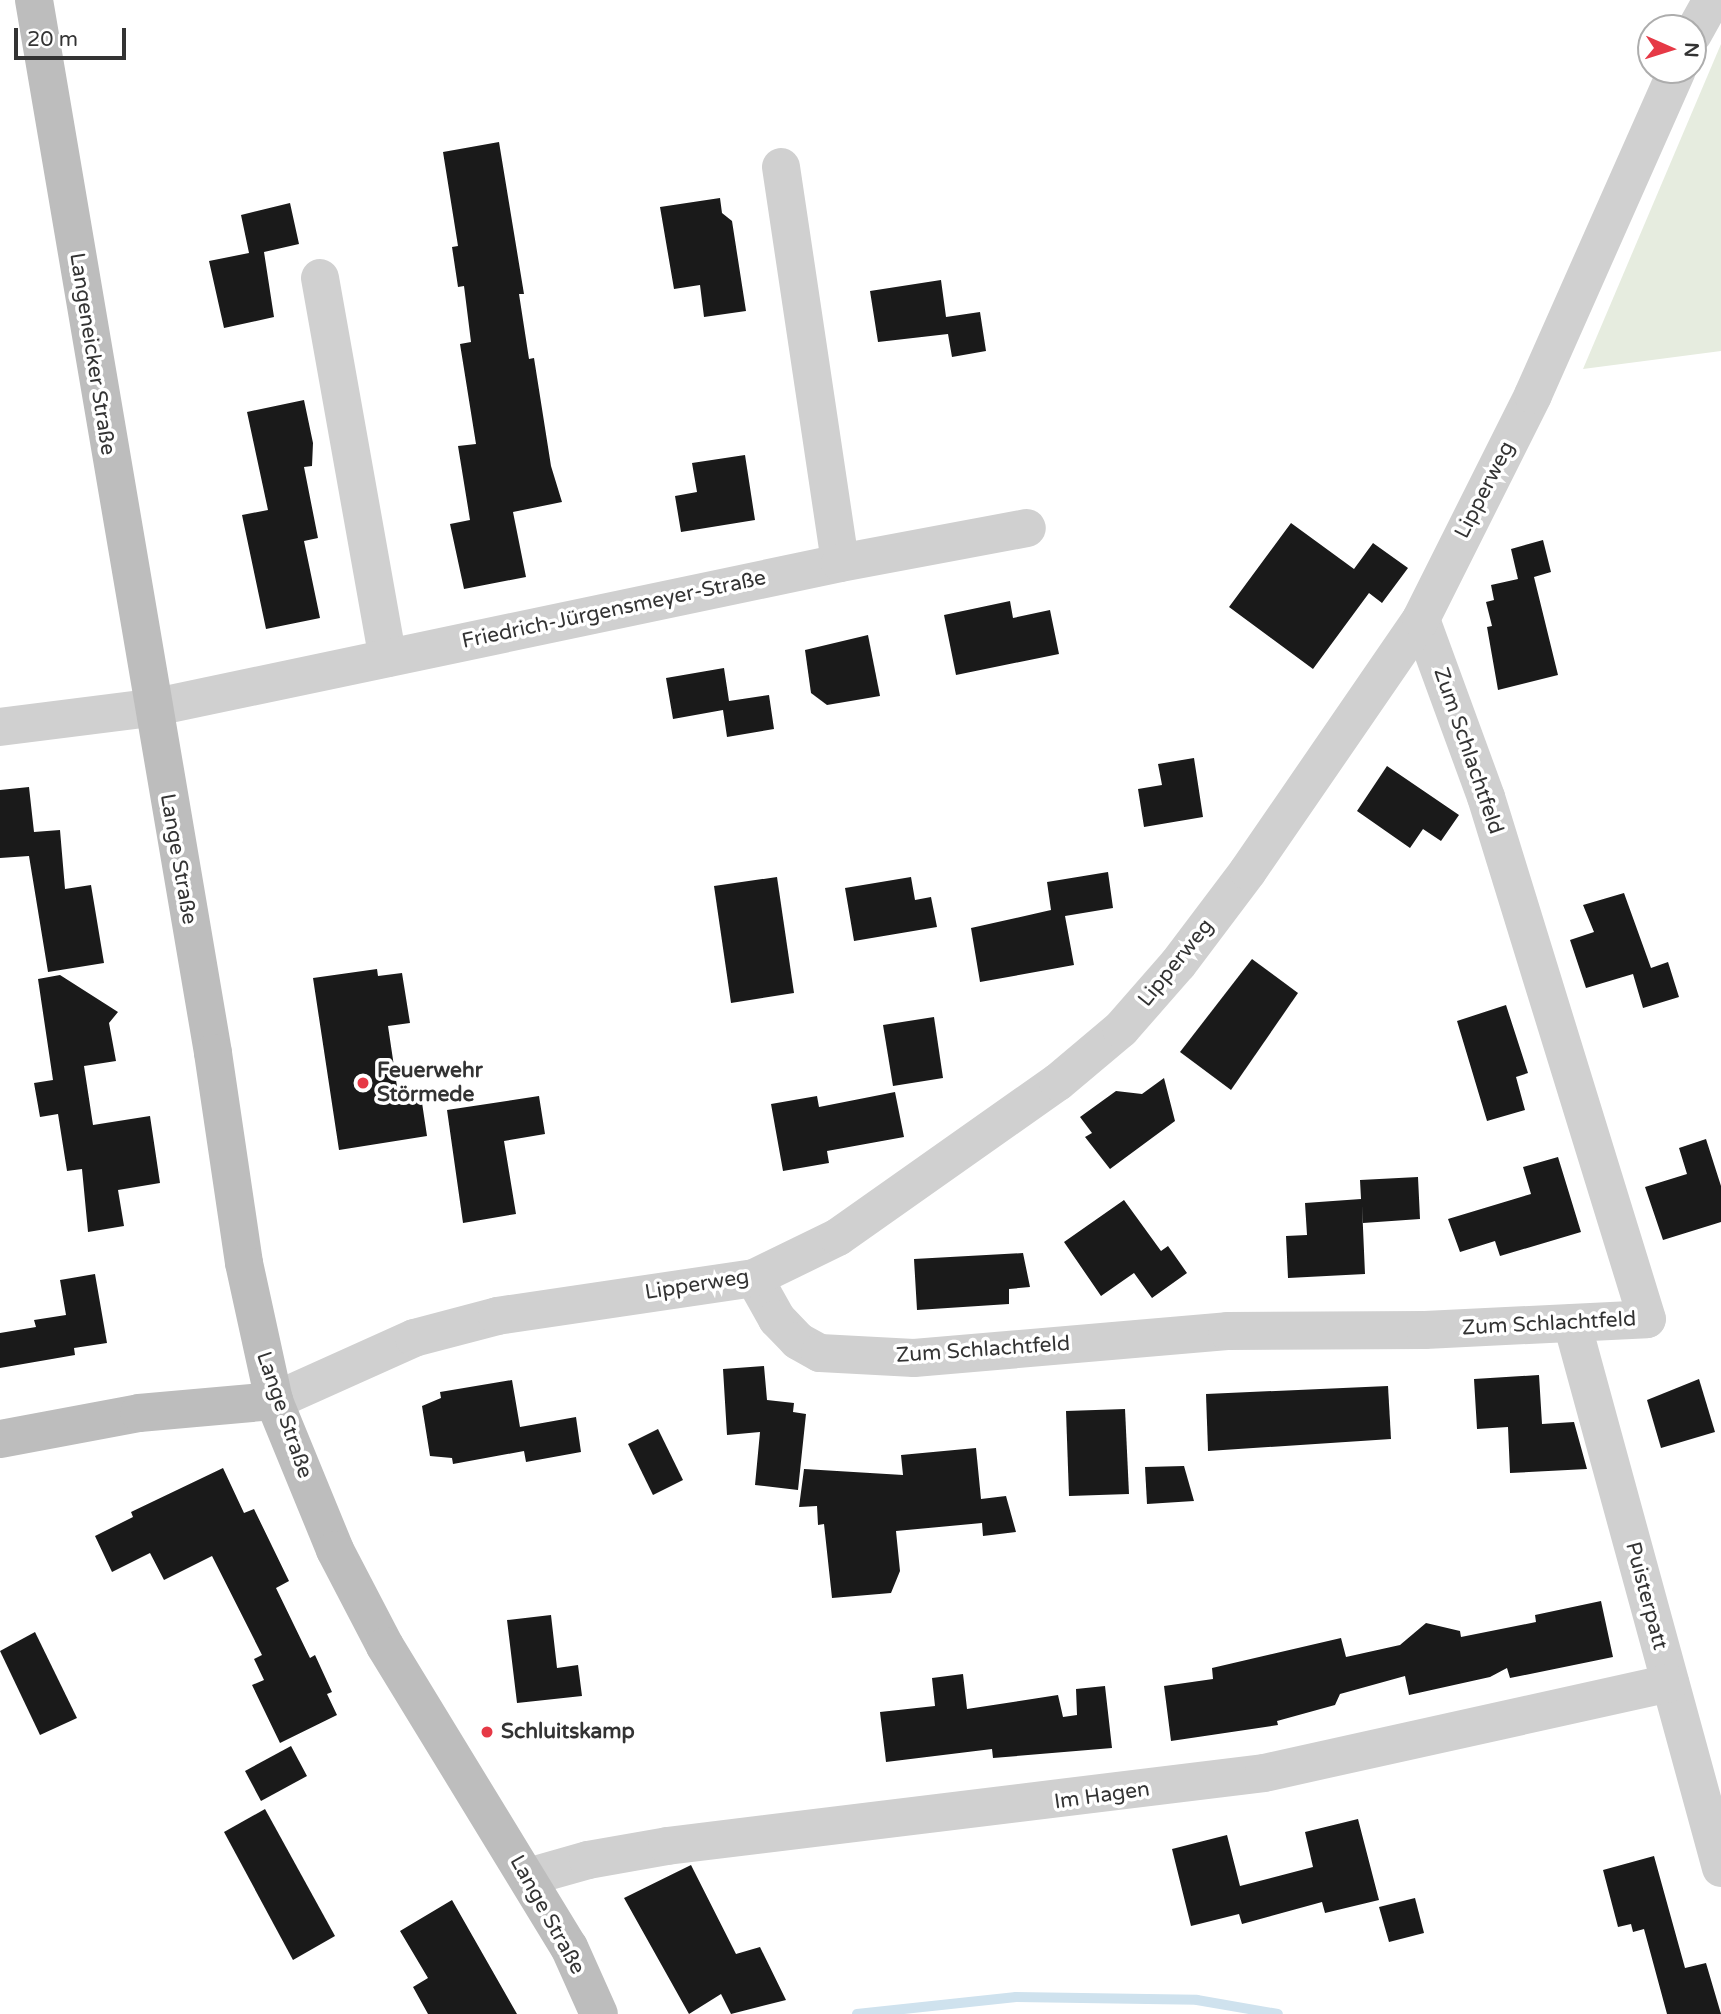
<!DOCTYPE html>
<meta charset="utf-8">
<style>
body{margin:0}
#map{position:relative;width:1721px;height:2014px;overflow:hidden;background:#fff;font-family:"Varela Round",sans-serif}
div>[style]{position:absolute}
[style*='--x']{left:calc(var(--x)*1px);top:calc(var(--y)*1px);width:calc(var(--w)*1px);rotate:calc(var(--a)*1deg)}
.green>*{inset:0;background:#e6ecdf}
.stream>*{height:10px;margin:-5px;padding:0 5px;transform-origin:5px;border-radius:5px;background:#cfe2ee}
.building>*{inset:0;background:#1a1a1a}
.minor>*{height:38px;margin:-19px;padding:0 19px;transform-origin:19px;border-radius:19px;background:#d0d0d0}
.secondary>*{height:38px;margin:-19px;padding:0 19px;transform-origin:19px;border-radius:19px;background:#bdbdbd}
.dots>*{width:19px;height:19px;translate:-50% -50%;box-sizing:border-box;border:4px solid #fff;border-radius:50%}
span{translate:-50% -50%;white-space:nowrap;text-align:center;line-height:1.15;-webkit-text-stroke:7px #fff;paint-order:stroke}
.street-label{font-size:21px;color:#333}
.poi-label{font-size:21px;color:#333;font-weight:700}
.left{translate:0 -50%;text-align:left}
.north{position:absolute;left:1637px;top:14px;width:70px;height:70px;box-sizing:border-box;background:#fff;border:2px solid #adadad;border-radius:50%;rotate:93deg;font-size:19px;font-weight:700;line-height:28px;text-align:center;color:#333}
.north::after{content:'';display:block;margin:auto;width:24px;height:32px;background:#e63946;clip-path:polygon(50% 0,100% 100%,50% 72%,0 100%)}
.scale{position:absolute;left:14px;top:28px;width:112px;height:32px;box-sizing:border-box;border:4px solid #333;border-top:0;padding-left:9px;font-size:21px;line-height:24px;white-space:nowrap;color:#333;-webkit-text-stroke:5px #fff;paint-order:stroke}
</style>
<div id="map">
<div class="green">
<i style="clip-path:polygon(1721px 44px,1721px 351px,1583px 369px)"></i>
</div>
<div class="stream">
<i style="--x:857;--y:2014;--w:160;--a:-6.1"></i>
<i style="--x:1016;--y:1997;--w:181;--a:0.9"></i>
<i style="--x:1197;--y:2000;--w:82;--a:9.8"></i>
</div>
<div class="building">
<i style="clip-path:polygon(499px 142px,524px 294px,519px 294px,529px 359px,534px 358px,551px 466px,562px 502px,513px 512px,526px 577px,464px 589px,450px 524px,470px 520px,458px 446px,476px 444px,460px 344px,471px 342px,464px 286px,458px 287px,452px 247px,458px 246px,443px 152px)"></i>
<i style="clip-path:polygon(720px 198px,722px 213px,732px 221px,746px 311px,704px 317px,700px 285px,674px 289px,660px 207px)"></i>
<i style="clip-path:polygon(290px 203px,299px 244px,264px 252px,274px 317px,224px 328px,209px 261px,249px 253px,241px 215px)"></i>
<i style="clip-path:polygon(941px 280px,946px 317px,980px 312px,986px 351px,952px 357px,948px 334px,878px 342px,870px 291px)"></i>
<i style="clip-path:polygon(304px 400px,313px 443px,312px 466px,304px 467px,318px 538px,304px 541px,320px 618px,266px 629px,242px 515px,268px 510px,247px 412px)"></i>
<i style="clip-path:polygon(745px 455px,755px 520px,681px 532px,675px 496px,697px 492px,692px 463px)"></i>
<i style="clip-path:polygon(1291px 523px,1354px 569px,1373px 543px,1408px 568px,1382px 603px,1369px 593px,1313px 669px,1229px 607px)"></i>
<i style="clip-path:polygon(1543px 540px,1551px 572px,1534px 577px,1558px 675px,1498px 690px,1487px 627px,1492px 626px,1486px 602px,1494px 600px,1491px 585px,1518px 579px,1511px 549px)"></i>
<i style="clip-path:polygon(1010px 601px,1013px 618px,1050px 610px,1059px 654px,956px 675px,944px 615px)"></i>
<i style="clip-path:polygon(868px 635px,880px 696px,827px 705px,811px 693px,805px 650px)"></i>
<i style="clip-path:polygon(724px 668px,729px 701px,769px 695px,774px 729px,727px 737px,723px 710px,673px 719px,666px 678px)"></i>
<i style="clip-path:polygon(1194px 758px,1203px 817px,1144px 827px,1138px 789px,1162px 785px,1158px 764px)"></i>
<i style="clip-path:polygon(1387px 766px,1459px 815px,1441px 841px,1423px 829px,1410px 848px,1357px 811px)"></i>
<i style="clip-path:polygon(29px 787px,34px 832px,60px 830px,65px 889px,91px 885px,104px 963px,48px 972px,29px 856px,0 858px,0 790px)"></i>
<i style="clip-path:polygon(1108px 872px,1113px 908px,1065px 916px,1074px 965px,980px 982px,971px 928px,1051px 910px,1047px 882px)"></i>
<i style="clip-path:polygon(777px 877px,794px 993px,731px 1003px,714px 886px)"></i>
<i style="clip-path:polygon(911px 877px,915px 900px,931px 897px,937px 927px,854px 941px,845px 888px)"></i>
<i style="clip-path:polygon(1624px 893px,1651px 968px,1668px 962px,1679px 997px,1643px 1008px,1633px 974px,1586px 988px,1570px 940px,1594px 932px,1583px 905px)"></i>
<i style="clip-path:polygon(1252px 959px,1298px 993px,1231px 1090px,1180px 1052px)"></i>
<i style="clip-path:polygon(377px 969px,378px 976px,402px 973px,410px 1023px,388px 1026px,399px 1100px,421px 1096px,427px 1136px,339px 1150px,313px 978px)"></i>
<i style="clip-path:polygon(60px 975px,118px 1012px,109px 1023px,116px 1061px,84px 1066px,93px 1125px,150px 1116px,160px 1183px,118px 1190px,124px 1226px,88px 1232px,82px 1169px,67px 1171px,58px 1114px,40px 1117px,34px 1083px,53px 1080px,38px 979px)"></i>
<i style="clip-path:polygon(1506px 1005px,1528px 1073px,1516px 1077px,1525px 1110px,1487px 1121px,1457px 1021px)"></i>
<i style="clip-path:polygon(934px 1017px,943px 1078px,893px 1086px,883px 1025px)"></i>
<i style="clip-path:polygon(1164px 1078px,1175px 1121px,1110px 1169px,1085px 1137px,1092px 1133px,1080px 1117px,1116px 1091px,1142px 1094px)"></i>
<i style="clip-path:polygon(895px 1092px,904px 1137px,827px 1151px,829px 1163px,783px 1171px,771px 1104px,817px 1096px,819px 1107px)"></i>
<i style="clip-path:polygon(539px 1096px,545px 1134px,504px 1141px,516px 1214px,463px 1223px,447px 1110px)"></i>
<i style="clip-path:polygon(1706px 1139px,1721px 1186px,1721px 1222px,1663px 1240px,1645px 1187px,1687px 1174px,1679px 1148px)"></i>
<i style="clip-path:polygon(1558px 1157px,1581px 1232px,1500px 1256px,1495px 1241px,1460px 1252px,1448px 1219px,1531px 1194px,1523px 1167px)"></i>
<i style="clip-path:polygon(1418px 1177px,1420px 1219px,1363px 1223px,1362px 1205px,1365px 1274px,1288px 1278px,1286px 1236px,1307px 1235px,1305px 1203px,1361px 1199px,1360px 1180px)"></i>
<i style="clip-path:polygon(1124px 1200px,1161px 1251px,1168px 1246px,1187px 1273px,1152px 1298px,1134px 1273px,1101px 1296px,1064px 1242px)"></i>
<i style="clip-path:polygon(1023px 1253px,1030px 1287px,1009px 1289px,1009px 1304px,917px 1310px,914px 1259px)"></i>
<i style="clip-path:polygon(95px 1274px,107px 1343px,74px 1348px,75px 1355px,0 1368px,0 1333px,36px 1327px,34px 1320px,66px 1315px,60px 1280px)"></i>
<i style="clip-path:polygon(764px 1366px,767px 1400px,794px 1403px,793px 1412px,806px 1414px,798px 1490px,755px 1485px,760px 1432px,727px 1435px,723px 1369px)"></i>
<i style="clip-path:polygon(1539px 1375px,1542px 1424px,1574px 1422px,1587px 1469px,1510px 1473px,1508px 1427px,1477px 1429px,1474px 1379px)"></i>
<i style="clip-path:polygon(1699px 1379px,1715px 1432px,1661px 1448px,1647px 1400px)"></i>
<i style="clip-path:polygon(512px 1380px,520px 1427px,576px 1417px,581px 1452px,526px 1462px,524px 1451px,453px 1464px,452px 1458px,430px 1456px,422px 1406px,441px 1398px,440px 1392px)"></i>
<i style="clip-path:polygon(1388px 1386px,1391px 1439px,1208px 1451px,1206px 1394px)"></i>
<i style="clip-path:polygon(1125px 1409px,1129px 1494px,1069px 1496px,1066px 1411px)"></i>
<i style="clip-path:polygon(658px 1429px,683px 1480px,653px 1495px,628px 1444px)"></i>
<i style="clip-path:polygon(976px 1448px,981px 1499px,1006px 1496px,1016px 1532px,983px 1536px,982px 1523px,896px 1531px,900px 1571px,891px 1593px,832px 1598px,824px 1524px,818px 1525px,817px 1506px,799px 1507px,804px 1469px,903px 1475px,901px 1455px)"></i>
<i style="clip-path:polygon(1184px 1466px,1194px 1501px,1147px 1504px,1145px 1467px)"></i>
<i style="clip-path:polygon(223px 1468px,244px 1513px,254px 1509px,289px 1581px,276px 1588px,310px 1658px,315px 1655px,332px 1692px,327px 1694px,337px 1715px,280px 1743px,252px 1685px,264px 1680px,254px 1659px,262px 1655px,212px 1556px,164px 1580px,150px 1553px,112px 1572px,95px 1536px,133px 1517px,131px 1512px)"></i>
<i style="clip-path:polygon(1601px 1601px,1613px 1657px,1510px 1678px,1507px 1668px,1490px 1677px,1409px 1695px,1405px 1676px,1340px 1694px,1335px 1705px,1277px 1721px,1278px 1725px,1171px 1741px,1164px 1686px,1213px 1679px,1212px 1668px,1341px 1638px,1346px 1657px,1400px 1645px,1426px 1623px,1460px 1631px,1461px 1637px,1536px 1622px,1535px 1615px)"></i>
<i style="clip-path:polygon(551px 1615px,557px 1668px,578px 1665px,582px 1696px,517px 1703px,507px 1620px)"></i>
<i style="clip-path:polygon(35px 1632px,77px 1718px,40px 1735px,0 1651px)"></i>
<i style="clip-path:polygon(963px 1674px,967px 1709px,1058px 1695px,1063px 1717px,1077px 1715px,1076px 1689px,1105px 1686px,1112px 1748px,993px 1758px,992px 1749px,886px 1762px,880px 1712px,935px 1706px,932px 1678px)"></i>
<i style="clip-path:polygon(291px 1746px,307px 1776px,261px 1801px,245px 1771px)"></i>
<i style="clip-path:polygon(265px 1809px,335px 1936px,293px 1960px,224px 1832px)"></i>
<i style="clip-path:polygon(1358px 1819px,1379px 1900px,1325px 1913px,1322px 1902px,1242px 1924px,1239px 1914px,1191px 1926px,1172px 1849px,1227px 1835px,1240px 1886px,1313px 1867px,1305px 1832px)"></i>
<i style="clip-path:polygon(1654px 1856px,1685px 1968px,1706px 1963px,1721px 2014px,1667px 2014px,1644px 1929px,1633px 1932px,1631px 1924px,1618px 1927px,1603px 1870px)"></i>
<i style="clip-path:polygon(691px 1865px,736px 1954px,760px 1947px,786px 2000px,731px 2014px,721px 1994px,689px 2014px,624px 1898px)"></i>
<i style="clip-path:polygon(1415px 1898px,1424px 1933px,1389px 1942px,1379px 1907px)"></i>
<i style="clip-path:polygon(452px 1900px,517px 2014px,428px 2014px,413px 1987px,428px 1978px,400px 1931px)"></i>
</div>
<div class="minor">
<i style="--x:1693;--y:34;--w:39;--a:-61"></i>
<i style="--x:781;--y:167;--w:400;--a:81.5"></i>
<i style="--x:320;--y:278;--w:386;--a:79.9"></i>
<i style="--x:0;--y:727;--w:152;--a:-7.2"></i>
<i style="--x:151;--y:708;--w:704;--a:-11.88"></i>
<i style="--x:840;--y:563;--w:190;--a:-10.6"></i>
<i style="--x:754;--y:1278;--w:47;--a:60.7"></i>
<i style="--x:777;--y:1319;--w:30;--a:46"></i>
<i style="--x:798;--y:1341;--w:25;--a:29"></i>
<i style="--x:820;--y:1353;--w:94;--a:3"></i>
<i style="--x:914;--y:1358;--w:314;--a:-4.9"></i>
<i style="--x:1227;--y:1331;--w:198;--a:-0.3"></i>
<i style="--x:1425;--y:1330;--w:222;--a:-2.8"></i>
<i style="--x:1647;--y:1319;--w:546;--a:-107.14"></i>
<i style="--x:1486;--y:797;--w:189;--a:-110.1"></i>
<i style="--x:1572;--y:1323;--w:565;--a:74.71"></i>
<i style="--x:274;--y:1401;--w:154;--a:-24.2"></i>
<i style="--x:414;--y:1338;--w:86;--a:-14.8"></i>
<i style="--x:497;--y:1316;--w:260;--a:-8.4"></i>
<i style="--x:754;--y:1278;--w:93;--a:-26"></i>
<i style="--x:838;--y:1237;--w:269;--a:-35.2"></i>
<i style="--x:1058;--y:1082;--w:82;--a:-40.1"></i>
<i style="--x:1121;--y:1029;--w:86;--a:-48.8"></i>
<i style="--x:1178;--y:964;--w:116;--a:-53"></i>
<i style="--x:1248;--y:871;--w:306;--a:-55.5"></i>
<i style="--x:1421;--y:619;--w:250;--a:-63.4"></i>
<i style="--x:1533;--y:395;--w:355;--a:-66.1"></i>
<i style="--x:528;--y:1877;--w:62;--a:-15.8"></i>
<i style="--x:588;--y:1860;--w:80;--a:-10"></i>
<i style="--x:667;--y:1846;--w:601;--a:-6.97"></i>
<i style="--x:1264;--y:1773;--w:416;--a:-12.5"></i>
</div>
<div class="secondary">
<i style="--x:34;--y:0;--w:1068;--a:80.35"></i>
<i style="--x:213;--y:1053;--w:212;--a:81.6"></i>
<i style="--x:244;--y:1263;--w:141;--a:77.7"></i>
<i style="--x:274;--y:1401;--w:161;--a:67.7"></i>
<i style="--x:335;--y:1550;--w:108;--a:62.5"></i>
<i style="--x:385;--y:1646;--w:353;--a:58.6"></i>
<i style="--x:569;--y:1947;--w:73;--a:65.9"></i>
<i style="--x:0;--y:1439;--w:141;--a:-10.6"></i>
<i style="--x:139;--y:1413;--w:136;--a:-5.1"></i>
</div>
<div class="dots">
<i style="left:363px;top:1083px;background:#e63946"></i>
<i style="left:487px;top:1732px;background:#e63946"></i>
</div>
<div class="street-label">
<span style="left:92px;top:354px;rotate:81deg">Langeneicker Straße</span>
<span style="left:1485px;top:490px;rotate:-63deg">Lipperweg</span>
<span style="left:614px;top:610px;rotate:-12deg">Friedrich-Jürgensmeyer-Straße</span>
<span style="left:1468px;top:751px;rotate:71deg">Zum Schlachtfeld</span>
<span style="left:178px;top:859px;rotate:80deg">Lange Straße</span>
<span style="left:1176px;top:963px;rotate:-51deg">Lipperweg</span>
<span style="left:697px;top:1285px;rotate:-9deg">Lipperweg</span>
<span style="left:1549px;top:1324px;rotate:-3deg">Zum Schlachtfeld</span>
<span style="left:983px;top:1350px;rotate:-4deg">Zum Schlachtfeld</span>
<span style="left:284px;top:1415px;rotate:71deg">Lange Straße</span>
<span style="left:1646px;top:1596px;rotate:75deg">Puisterpatt</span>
<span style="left:1102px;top:1796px;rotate:-8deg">Im Hagen</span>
<span style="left:547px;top:1915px;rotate:61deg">Lange Straße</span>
</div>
<div class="poi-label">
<span class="left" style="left:377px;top:1083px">Feuerwehr<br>Störmede</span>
<span class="left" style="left:501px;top:1732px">Schluitskamp</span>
</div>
<div class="north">N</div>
<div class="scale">20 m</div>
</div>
